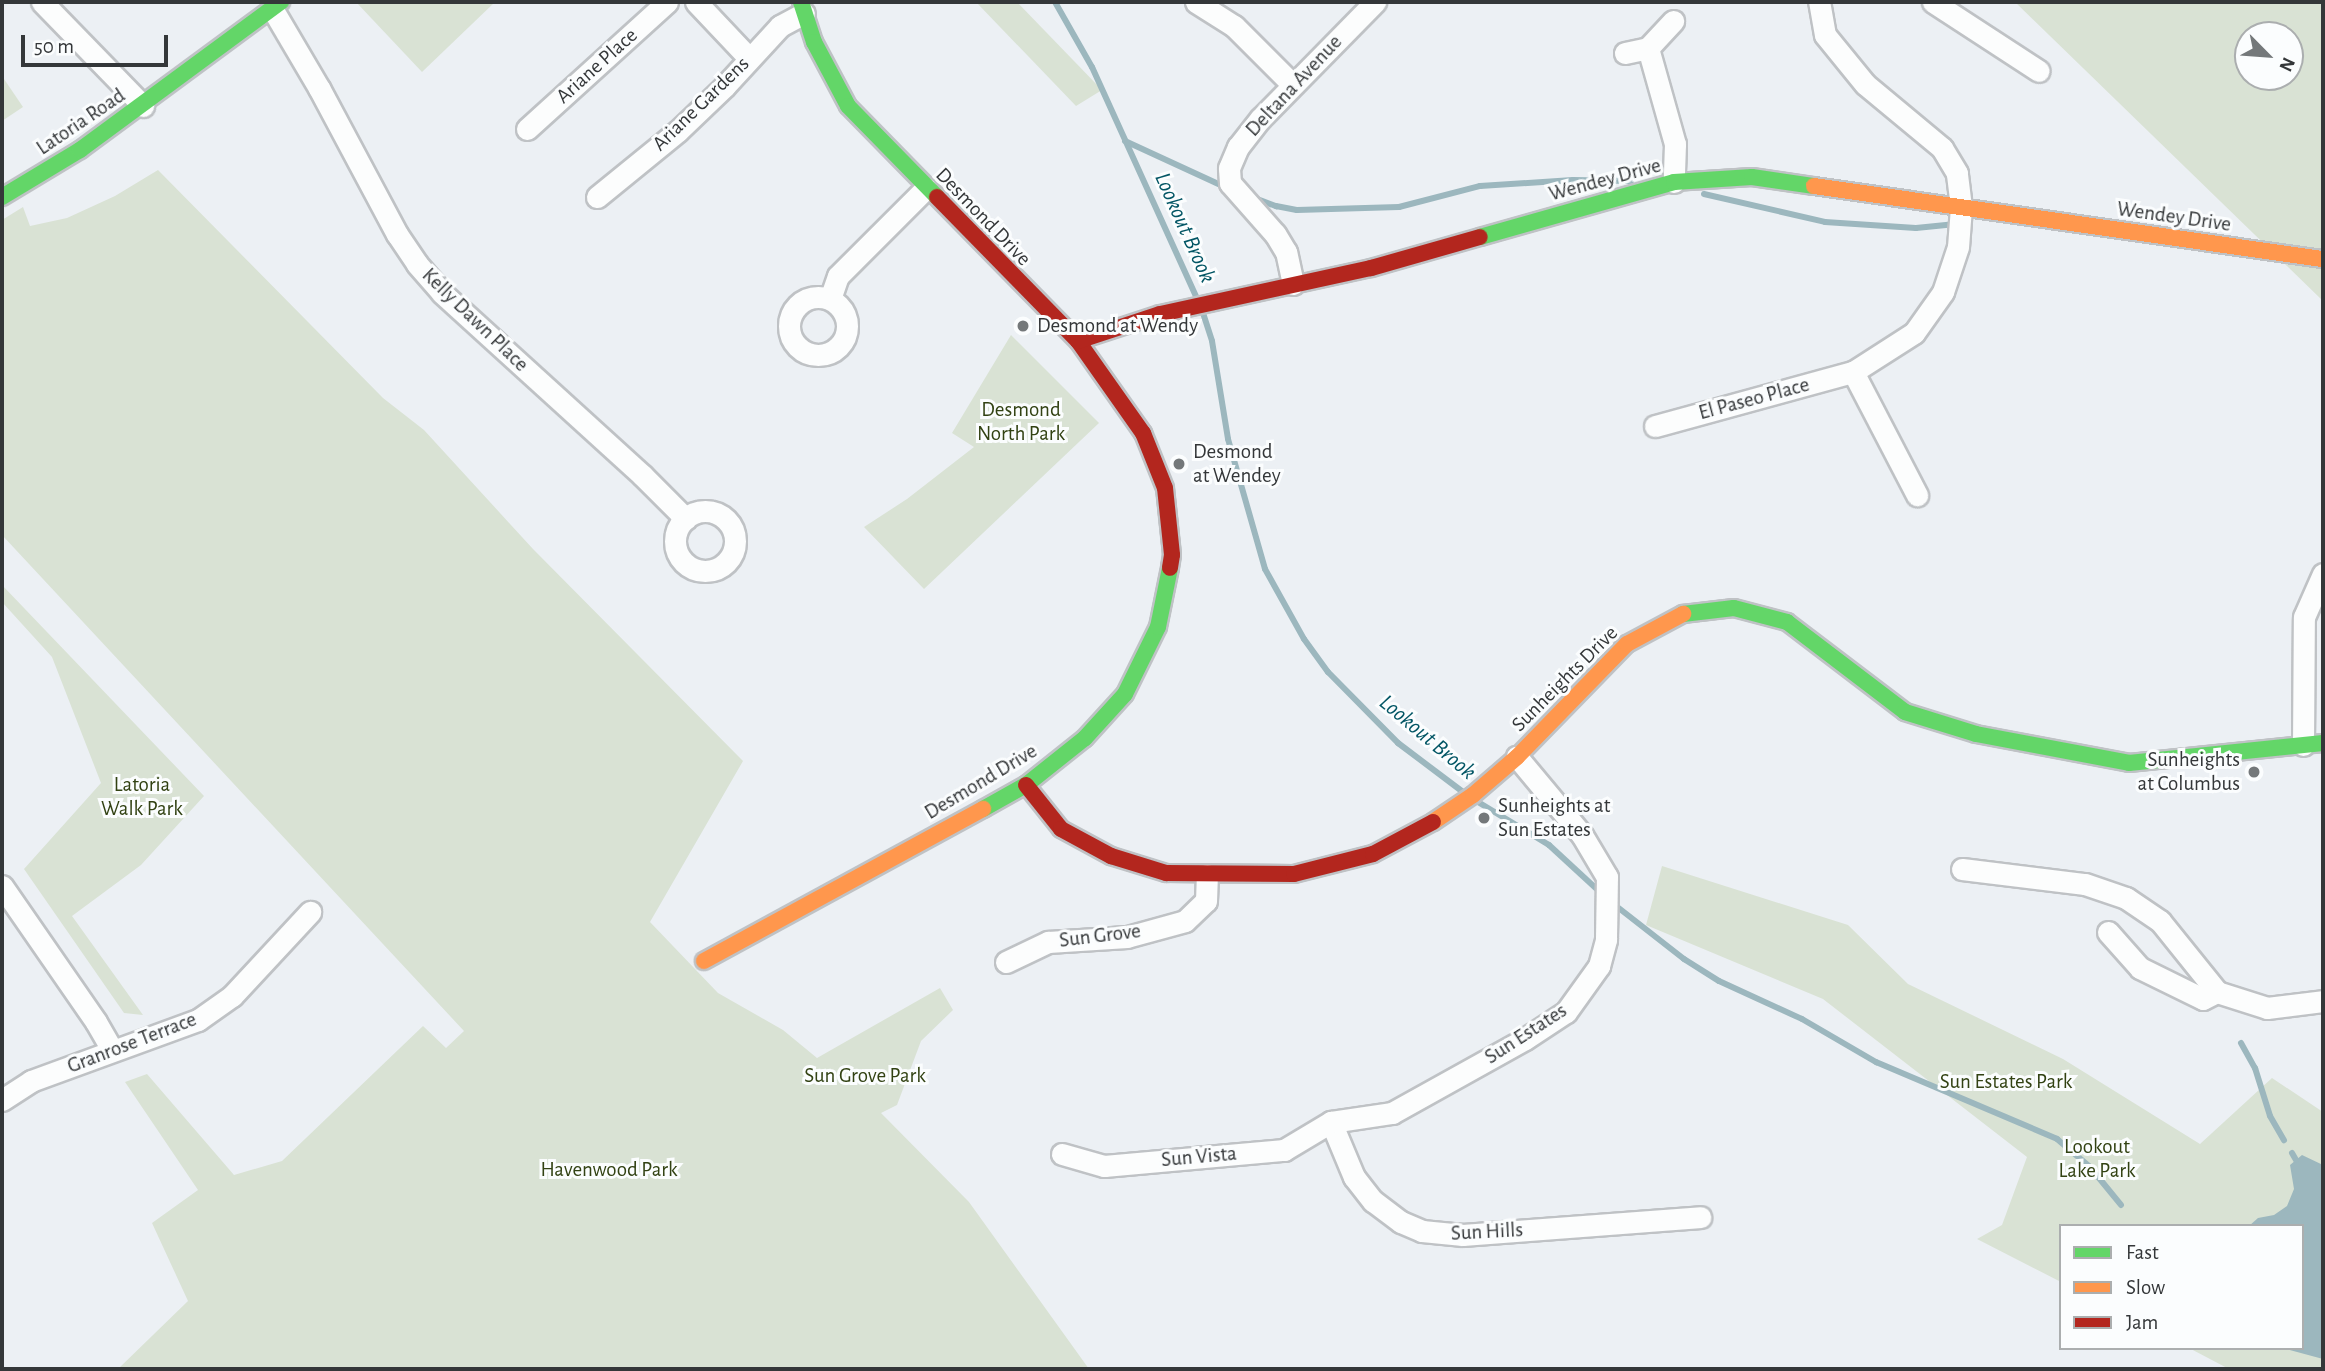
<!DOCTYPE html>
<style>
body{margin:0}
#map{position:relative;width:2325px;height:1371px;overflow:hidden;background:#ecf0f4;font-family:"Alegreya Sans",sans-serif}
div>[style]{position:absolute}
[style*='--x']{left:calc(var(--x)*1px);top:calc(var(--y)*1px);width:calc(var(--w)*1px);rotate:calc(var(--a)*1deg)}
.green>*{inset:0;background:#d9e2d4}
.water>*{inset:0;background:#9cb7be}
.stream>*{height:6px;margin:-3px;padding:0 3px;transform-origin:3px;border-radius:3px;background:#9cb7be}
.roads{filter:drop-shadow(2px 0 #bfc2c5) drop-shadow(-2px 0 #bfc2c5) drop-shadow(0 2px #bfc2c5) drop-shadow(0 -2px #bfc2c5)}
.street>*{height:21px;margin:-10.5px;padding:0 10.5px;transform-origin:10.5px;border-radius:10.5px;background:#fcfdfd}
.street>.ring{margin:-10.5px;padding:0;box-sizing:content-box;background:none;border:21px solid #fcfdfd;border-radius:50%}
.fast>*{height:16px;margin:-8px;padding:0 8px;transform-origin:8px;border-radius:8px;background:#63d668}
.slow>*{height:16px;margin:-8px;padding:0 8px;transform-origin:8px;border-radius:8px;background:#ff974d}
.jam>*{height:16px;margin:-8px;padding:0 8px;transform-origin:8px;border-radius:8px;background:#b3261e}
.dots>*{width:19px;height:19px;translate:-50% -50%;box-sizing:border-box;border:4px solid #fbfdfe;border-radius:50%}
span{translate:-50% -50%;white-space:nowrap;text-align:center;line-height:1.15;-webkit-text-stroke:6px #fbfdfe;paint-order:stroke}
.street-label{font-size:21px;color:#343739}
.poi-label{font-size:21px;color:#343739}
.left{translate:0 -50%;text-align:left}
.right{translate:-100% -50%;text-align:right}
.park-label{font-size:21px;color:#324213}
.water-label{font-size:23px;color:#035665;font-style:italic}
.frame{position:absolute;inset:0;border:4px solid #343739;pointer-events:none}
.legend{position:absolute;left:2059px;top:1224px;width:245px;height:126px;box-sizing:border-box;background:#fbfdfe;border:2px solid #abaeaf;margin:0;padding:9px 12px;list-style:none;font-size:21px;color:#343739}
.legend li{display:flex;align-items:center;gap:14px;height:35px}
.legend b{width:35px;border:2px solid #abaeaf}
.north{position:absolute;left:2234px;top:21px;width:70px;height:70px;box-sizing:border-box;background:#fbfdfe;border:2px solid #abaeaf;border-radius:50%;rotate:115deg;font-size:19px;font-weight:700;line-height:28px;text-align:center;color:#343739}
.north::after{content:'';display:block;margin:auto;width:24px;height:32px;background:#74787a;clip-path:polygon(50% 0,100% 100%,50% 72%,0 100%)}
.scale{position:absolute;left:21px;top:35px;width:147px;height:32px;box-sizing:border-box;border:4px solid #343739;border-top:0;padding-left:9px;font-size:21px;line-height:24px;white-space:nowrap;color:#343739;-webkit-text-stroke:5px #fbfdfe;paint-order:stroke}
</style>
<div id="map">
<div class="green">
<i style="clip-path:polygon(356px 2px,495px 2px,422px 72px)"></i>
<i style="clip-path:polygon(976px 2px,1017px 2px,1102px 90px,1076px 106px)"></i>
<i style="clip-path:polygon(evenodd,2015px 2px,2323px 2px,2323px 301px,2015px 2px,2248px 35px,2290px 35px,2290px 77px,2248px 77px,2248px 35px)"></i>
<i style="clip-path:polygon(2px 76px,23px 107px,2px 121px)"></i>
<i style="clip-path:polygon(158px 170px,383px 398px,424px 430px,533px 549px,743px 761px,650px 922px,718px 993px,783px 1030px,817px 1058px,940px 988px,953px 1010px,921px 1041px,897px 1105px,881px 1113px,969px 1202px,1089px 1369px,118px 1369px,188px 1301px,152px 1223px,198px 1190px,125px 1082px,147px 1074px,234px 1175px,282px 1161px,423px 1026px,446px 1048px,464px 1031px,2px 535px,2px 220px,23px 207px,30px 226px,67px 218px,115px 196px)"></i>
<i style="clip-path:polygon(1011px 335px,1099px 423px,924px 589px,864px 527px,907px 499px,974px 447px,952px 433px)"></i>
<i style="clip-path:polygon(2px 585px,204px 796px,141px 865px,72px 916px,143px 1015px,124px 1013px,24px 869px,101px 783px,52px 657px,2px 602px)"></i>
<i style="clip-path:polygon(1662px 866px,1848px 925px,1908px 984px,2063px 1059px,2200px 1144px,2272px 1078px,2323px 1112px,2323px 1369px,2229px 1369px,2189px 1348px,2302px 1348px,2302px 1226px,2061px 1226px,2061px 1282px,1977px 1239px,2002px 1225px,2027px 1157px,1823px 999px,1646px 925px)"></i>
</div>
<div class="water">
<i style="clip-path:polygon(2302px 1155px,2323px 1165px,2323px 1359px,2282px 1348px,2302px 1348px,2302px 1226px,2249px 1226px,2258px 1218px,2274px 1215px,2287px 1206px,2294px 1189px,2290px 1165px)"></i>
</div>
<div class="stream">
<i style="--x:1055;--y:2;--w:75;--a:60.4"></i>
<i style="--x:1092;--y:67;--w:252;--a:65.6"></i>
<i style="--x:1125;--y:141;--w:110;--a:24.7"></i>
<i style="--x:1704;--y:194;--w:124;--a:13"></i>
<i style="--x:1825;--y:222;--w:91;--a:3.8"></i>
<i style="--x:1916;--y:228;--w:40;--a:-5.7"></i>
<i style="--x:1252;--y:197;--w:26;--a:21"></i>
<i style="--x:1276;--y:206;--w:21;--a:11"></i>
<i style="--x:1297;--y:210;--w:102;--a:-1.7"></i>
<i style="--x:1399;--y:207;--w:84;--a:-14.5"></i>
<i style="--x:1480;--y:186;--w:93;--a:-3.7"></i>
<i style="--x:1573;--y:180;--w:58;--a:1"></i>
<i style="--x:1203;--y:313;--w:29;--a:72"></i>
<i style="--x:1212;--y:341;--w:99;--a:80.7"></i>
<i style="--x:1228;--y:439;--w:135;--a:74.1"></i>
<i style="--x:1265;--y:569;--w:80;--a:60.9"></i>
<i style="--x:1304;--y:639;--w:41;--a:54"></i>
<i style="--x:1328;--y:672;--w:100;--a:45.4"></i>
<i style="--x:1398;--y:743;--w:81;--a:37"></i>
<i style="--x:1478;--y:802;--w:83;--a:31.2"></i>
<i style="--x:1549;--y:845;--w:71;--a:42.7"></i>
<i style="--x:1611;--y:902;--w:93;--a:38"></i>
<i style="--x:1684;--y:959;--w:41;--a:32.2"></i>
<i style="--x:1719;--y:981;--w:91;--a:24.6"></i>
<i style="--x:1802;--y:1019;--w:86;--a:30.2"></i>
<i style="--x:1876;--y:1062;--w:197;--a:23"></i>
<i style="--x:2057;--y:1139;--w:43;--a:40.3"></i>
<i style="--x:2090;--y:1167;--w:49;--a:50.8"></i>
<i style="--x:2241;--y:1043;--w:29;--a:61"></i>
<i style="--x:2255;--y:1068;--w:50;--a:72.6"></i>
<i style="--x:2270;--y:1116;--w:28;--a:60"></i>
<i style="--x:2292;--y:1153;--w:8;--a:60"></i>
</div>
<div class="roads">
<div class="street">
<i style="--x:42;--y:2;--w:145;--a:45.8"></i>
<i style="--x:696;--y:2;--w:77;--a:46.6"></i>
<i style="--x:1196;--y:2;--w:45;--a:32.3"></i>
<i style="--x:1234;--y:26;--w:82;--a:45"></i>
<i style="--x:1933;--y:2;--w:126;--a:33.1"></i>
<i style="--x:273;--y:10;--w:91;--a:59.5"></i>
<i style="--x:319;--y:88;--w:166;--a:61.9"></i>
<i style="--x:397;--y:234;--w:36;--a:56"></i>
<i style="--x:417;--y:264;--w:38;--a:49"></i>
<i style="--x:442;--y:293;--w:270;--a:42.3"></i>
<i style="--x:642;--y:475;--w:62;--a:45"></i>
<i style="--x:1648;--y:48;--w:100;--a:74.3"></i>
<i style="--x:1675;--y:144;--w:38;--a:92"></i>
<i style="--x:1625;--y:53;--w:24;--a:-12"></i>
<i style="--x:1648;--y:48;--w:37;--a:-47"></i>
<i style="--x:527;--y:129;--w:189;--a:-42.2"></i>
<i style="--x:597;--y:197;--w:104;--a:-39.2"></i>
<i style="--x:678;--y:131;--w:64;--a:-43.7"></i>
<i style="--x:724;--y:87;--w:83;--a:-47.4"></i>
<i style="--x:780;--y:26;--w:27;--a:-28"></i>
<i style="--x:1293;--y:284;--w:33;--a:-102"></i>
<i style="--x:1286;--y:252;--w:21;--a:-121"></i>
<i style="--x:1275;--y:234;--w:68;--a:-131.4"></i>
<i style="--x:1230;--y:183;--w:15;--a:-94"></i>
<i style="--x:1229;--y:168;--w:23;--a:-67"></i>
<i style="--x:1238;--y:147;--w:37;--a:-52"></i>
<i style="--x:1261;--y:118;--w:163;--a:-45.5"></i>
<i class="ring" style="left:789px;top:297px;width:37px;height:37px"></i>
<i style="--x:830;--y:299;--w:24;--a:-71"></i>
<i style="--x:838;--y:276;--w:124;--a:-45"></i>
<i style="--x:1853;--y:372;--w:139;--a:62.5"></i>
<i style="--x:1655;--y:426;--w:205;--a:-15.3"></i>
<i style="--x:1853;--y:372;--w:72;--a:-32.6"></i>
<i style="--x:1914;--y:333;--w:50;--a:-54.7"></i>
<i style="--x:1943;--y:292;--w:47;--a:-71.6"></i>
<i style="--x:1958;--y:247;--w:40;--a:-85.7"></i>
<i style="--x:1961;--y:207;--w:34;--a:-97"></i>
<i style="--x:1957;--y:173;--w:29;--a:-121"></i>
<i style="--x:1942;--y:148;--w:100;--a:-140.3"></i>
<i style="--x:1865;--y:84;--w:63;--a:-129.2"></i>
<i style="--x:1825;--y:35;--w:34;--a:-100"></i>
<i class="ring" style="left:675px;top:511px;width:39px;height:39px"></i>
<i style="--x:2303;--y:745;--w:128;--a:-89.6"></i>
<i style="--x:2304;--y:617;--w:47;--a:-66.2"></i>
<i style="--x:1962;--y:869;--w:124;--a:7"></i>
<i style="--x:2085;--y:884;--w:43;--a:18.9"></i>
<i style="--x:2126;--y:898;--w:41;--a:34.1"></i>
<i style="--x:2160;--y:921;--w:91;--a:51.2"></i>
<i style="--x:2217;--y:992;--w:52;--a:17.7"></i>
<i style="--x:2267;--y:1008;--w:56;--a:-7.1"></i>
<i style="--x:2;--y:886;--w:165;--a:55.3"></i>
<i style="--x:96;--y:1022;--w:32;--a:60"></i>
<i style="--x:2108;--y:932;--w:48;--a:48.4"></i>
<i style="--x:2140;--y:968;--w:70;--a:26.2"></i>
<i style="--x:2203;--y:999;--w:16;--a:-27"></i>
<i style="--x:1006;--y:962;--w:47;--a:-25.5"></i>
<i style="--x:1048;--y:942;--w:79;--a:-3.6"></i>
<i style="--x:1127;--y:937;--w:60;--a:-15.4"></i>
<i style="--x:1185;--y:921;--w:29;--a:-44"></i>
<i style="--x:1206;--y:901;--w:26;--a:-88"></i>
<i style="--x:2;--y:1100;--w:35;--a:-33"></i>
<i style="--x:31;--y:1081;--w:178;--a:-20.1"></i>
<i style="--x:198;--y:1020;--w:42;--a:-35.2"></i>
<i style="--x:232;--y:996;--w:115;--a:-47.1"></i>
<i style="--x:1331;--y:1122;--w:60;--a:67.3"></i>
<i style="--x:1354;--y:1177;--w:31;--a:52"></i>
<i style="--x:1373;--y:1201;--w:35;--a:37"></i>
<i style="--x:1401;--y:1222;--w:23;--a:23"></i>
<i style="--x:1422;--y:1231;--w:41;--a:5.6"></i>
<i style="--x:1463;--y:1235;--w:238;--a:-4.3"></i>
<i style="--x:1062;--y:1154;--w:44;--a:15.9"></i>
<i style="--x:1104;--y:1166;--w:181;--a:-5.1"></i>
<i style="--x:1284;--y:1150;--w:55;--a:-30.8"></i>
<i style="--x:1331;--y:1122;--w:62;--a:-8.4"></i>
<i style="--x:1392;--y:1113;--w:152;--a:-29.1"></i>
<i style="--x:1525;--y:1039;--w:49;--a:-33.4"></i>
<i style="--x:1566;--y:1012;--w:57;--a:-54.3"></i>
<i style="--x:1599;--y:966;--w:28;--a:-75"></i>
<i style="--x:1606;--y:939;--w:62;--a:-89.1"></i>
<i style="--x:1607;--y:877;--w:49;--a:-120.8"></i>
<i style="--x:1582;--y:835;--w:102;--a:-129.8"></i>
</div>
<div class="fast">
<i style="--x:801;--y:2;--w:42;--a:72"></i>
<i style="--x:814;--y:42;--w:72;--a:62"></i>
<i style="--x:848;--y:106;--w:127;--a:45.6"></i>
<i style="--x:2;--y:197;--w:91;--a:-31.1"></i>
<i style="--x:80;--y:150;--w:250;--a:-36.4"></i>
<i style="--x:1480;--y:237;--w:202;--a:-15.8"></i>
<i style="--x:1674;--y:182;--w:78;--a:-3.7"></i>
<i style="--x:1752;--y:177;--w:63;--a:8.3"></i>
<i style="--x:1683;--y:614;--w:51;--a:-6.7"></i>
<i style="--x:1734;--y:608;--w:55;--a:14.8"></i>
<i style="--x:1787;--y:622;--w:148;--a:37.3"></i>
<i style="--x:1905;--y:712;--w:74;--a:17.2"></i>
<i style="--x:1976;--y:734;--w:156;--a:10.7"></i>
<i style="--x:2129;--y:763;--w:195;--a:-5.9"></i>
<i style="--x:983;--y:809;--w:49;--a:-29.2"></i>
<i style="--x:1026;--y:785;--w:75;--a:-38.5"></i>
<i style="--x:1085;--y:738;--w:59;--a:-47.7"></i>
<i style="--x:1125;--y:694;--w:75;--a:-63.8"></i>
<i style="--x:1158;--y:627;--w:60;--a:-78.5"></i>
</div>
<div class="slow">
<i style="--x:1814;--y:186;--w:513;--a:8.18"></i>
<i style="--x:1433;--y:822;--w:48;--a:-34"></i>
<i style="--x:1473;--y:795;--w:58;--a:-40.8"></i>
<i style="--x:1517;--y:757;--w:158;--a:-45.8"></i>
<i style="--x:1627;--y:644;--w:64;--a:-28.2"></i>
<i style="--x:704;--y:961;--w:318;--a:-28.6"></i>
</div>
<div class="jam">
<i style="--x:937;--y:197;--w:202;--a:45.6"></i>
<i style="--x:1078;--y:341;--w:113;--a:54.8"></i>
<i style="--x:1143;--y:433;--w:59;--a:68.2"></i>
<i style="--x:1165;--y:488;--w:67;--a:84"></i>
<i style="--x:1172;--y:555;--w:13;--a:99"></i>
<i style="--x:1078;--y:341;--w:86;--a:-18.2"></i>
<i style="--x:1160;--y:314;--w:216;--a:-12.3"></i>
<i style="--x:1371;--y:268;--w:113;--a:-15.9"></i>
<i style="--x:1026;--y:785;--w:56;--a:51.5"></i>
<i style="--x:1061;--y:829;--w:57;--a:28.4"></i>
<i style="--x:1111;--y:856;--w:58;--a:17.2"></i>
<i style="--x:1166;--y:873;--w:128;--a:0.4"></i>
<i style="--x:1294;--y:874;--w:81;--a:-14.2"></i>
<i style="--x:1373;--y:854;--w:68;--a:-28.1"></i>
</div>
</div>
<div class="dots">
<i style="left:1023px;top:326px;background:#74787a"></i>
<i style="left:1179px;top:464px;background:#74787a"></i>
<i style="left:2254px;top:772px;background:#74787a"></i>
<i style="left:1484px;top:818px;background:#74787a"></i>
</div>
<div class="street-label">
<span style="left:597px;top:66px;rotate:-42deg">Ariane Place</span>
<span style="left:1294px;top:86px;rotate:-47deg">Deltana Avenue</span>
<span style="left:701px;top:104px;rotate:-44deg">Ariane Gardens</span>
<span style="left:81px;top:122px;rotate:-34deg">Latoria Road</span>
<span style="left:1605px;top:180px;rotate:-15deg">Wendey Drive</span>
<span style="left:983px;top:217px;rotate:46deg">Desmond Drive</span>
<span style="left:2174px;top:217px;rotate:8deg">Wendey Drive</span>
<span style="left:475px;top:320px;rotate:44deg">Kelly Dawn Place</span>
<span style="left:1754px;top:399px;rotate:-15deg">El Paseo Place</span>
<span style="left:1565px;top:679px;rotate:-45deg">Sunheights Drive</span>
<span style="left:981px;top:782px;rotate:-31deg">Desmond Drive</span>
<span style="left:1100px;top:936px;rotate:-7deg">Sun Grove</span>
<span style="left:1526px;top:1034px;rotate:-33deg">Sun Estates</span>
<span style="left:132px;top:1043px;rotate:-21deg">Granrose Terrace</span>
<span style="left:1199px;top:1157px;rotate:-5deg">Sun Vista</span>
<span style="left:1487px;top:1232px;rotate:-3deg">Sun Hills</span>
</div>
<div class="poi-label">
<span class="left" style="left:1037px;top:326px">Desmond at Wendy</span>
<span class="left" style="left:1193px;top:464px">Desmond<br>at Wendey</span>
<span class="right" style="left:2240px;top:772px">Sunheights<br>at Columbus</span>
<span class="left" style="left:1498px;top:818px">Sunheights at<br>Sun Estates</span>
</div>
<div class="park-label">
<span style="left:1021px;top:422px">Desmond<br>North Park</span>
<span style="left:142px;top:797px">Latoria<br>Walk Park</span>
<span style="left:865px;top:1076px">Sun Grove Park</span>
<span style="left:2006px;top:1082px">Sun Estates Park</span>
<span style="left:2097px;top:1159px">Lookout<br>Lake Park</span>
<span style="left:609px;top:1170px">Havenwood Park</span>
</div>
<div class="water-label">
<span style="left:1184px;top:228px;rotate:66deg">Lookout Brook</span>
<span style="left:1427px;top:738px;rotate:40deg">Lookout Brook</span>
</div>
<div class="frame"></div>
<ul class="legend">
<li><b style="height:9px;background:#63d668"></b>Fast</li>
<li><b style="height:9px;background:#ff974d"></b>Slow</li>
<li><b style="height:9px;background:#b3261e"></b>Jam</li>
</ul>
<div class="north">N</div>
<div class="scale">50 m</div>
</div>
